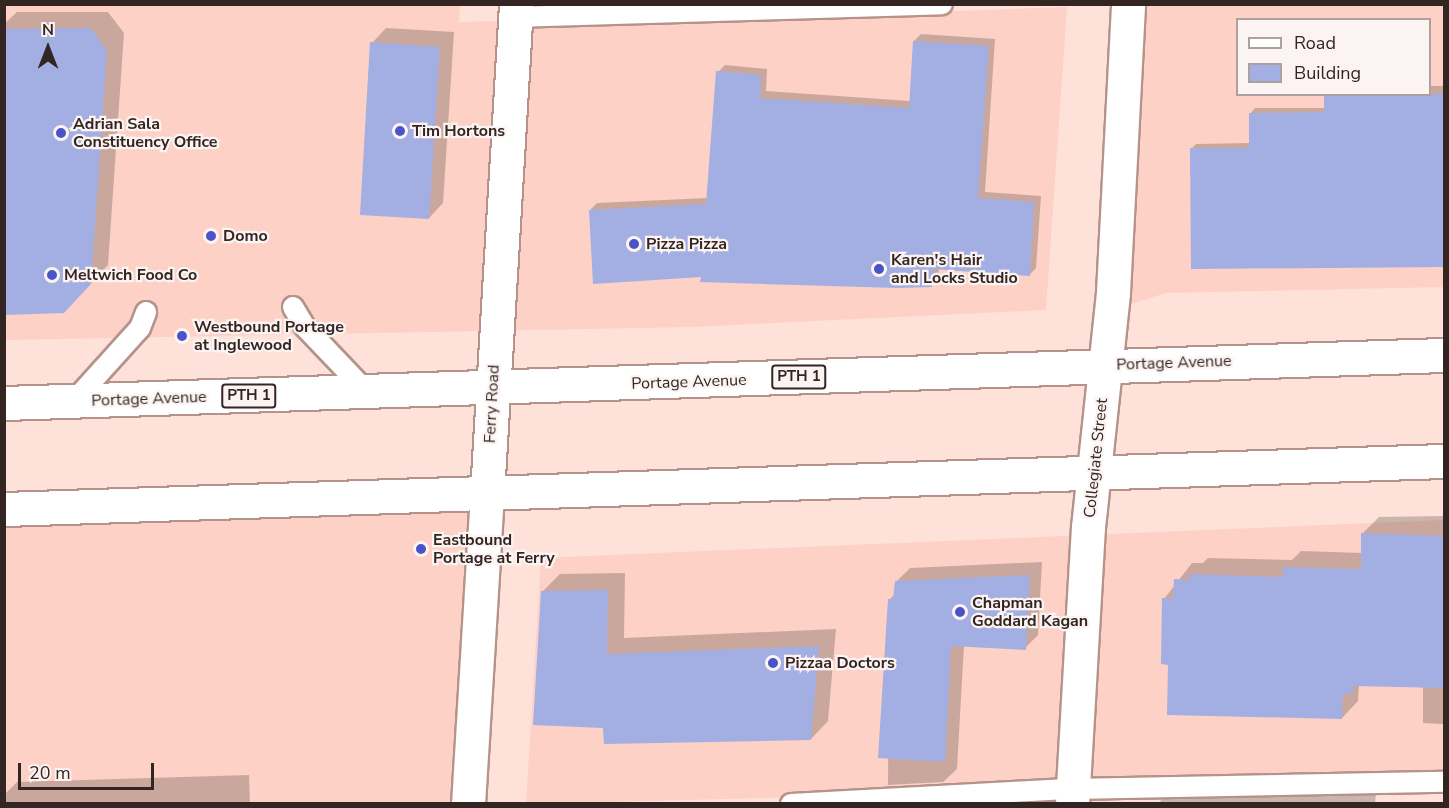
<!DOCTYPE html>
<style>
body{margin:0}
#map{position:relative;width:1449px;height:808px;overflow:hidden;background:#fee1d9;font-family:"Nunito Sans",sans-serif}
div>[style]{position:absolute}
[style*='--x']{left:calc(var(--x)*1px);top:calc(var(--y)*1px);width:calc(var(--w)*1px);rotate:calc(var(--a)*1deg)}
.built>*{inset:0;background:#fdd1c5}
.shadow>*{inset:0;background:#0003}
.building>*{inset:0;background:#a3aee2}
.roads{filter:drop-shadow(2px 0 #b5938a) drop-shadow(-2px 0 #b5938a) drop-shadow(0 2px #b5938a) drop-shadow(0 -2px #b5938a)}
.lane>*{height:20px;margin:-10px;padding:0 10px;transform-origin:10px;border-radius:10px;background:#fff}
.street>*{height:33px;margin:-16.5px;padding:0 16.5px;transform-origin:16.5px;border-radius:16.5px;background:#fff}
.secondary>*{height:33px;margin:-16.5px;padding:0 16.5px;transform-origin:16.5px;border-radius:16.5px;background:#fff}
.highway>*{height:33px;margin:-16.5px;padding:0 16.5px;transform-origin:16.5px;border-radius:16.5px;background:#fff}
.dots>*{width:16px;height:16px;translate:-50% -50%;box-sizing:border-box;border:3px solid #fbf4f2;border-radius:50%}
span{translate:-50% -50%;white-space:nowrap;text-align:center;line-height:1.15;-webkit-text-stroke:4.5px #fbf4f2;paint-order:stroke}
.shield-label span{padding:2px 4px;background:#fbf4f2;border:2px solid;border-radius:4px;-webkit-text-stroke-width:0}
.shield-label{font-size:15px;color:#332522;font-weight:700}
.poi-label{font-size:16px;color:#332522;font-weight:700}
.left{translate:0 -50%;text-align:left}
.street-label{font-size:16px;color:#332522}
.frame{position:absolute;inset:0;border:6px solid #332522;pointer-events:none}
.legend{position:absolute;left:1236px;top:18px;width:195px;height:78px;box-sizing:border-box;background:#fbf4f2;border:2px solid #aba19f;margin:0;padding:8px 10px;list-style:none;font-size:18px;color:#332522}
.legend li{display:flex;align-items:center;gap:12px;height:30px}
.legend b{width:30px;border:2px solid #aba19f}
.north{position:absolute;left:18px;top:18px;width:60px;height:60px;-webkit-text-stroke:4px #fbf4f2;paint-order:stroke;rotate:0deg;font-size:16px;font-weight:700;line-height:24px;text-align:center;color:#332522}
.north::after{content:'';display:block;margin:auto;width:21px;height:27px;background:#332522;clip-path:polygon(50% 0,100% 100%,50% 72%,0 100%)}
.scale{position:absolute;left:18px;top:763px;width:136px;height:27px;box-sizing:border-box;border:3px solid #332522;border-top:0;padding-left:8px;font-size:18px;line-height:21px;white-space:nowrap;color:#332522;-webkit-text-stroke:4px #fbf4f2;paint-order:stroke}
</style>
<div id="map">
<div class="built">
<i style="clip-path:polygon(460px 4px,459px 22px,703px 16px,575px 14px,576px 4px,817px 4px,817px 16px,1067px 7px,1046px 310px,691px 327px,5px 340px,4px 5px)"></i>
<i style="clip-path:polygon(evenodd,1444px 5px,1444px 287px,1166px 293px,1105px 312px,1125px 6px,1444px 5px,1238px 20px,1430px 20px,1430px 94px,1238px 94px,1238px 20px)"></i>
<i style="clip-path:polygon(487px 493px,468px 803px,5px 803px,4px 509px)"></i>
<i style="clip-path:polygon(1444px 520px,1444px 781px,526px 804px,541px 558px)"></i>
</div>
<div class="shadow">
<i style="clip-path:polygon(17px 12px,108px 12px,124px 33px,108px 265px,81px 294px,4px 314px,4px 24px)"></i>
<i style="clip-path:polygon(386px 28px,454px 32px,443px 203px,429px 218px,372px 43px)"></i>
<i style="clip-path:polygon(921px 34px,995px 39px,985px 192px,1041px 196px,1036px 268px,1029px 275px,939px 268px,938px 279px,931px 286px,702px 275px,590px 210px,597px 203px,708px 198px,718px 72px,725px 65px,767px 69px,766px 91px,910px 101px,914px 41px)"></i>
<i style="clip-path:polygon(1430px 86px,1444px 86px,1444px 266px,1192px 268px,1191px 149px,1196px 144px,1250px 143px,1250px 114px,1255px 108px,1326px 108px,1430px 94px)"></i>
<i style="clip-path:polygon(1444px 516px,1444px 724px,1423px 723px,1423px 686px,1359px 685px,1358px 701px,1342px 718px,1170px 664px,1164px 599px,1192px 563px,1203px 563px,1208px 558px,1292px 560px,1301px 551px,1363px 553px,1363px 533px,1379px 517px)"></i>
<i style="clip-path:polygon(1042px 562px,1038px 635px,1025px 648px,964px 645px,957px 769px,943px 782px,888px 785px,889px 600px,895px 594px,896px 582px,910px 568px)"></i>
<i style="clip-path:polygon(625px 573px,624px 638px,836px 629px,828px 721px,811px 739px,605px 726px,542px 592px,560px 574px)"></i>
<i style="clip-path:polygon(249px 775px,250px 804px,4px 804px,4px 795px,17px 782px)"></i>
<i style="clip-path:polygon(1176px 783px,1376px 793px,1375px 804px,1158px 804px)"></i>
</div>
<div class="building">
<i style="clip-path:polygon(91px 28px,107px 51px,91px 284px,64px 313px,4px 315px,4px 29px)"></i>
<i style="clip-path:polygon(913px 41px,989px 46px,978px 198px,1034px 202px,1030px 276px,933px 269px,932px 287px,898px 288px,700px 282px,701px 277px,593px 284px,589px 210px,706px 204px,716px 71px,761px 75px,760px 98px,909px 108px)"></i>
<i style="clip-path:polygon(370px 42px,440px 47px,429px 219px,360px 215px)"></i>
<i style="clip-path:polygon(1324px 94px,1444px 94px,1444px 267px,1191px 269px,1190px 148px,1249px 148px,1249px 113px,1324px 112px)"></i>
<i style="clip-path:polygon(1361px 533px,1444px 536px,1444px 688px,1353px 686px,1353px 694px,1343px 694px,1342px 719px,1167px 715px,1168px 665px,1161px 664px,1162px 598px,1173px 599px,1174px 579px,1190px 580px,1190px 574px,1283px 577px,1283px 567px,1361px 569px)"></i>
<i style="clip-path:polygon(1030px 575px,1026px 650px,951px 646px,945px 762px,878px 758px,888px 599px,893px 599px,895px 581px)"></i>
<i style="clip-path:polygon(608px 590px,607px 654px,819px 646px,811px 740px,604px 744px,603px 728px,533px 725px,541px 591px)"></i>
</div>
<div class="roads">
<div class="lane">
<i style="--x:515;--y:17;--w:427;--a:-1.7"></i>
<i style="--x:293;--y:307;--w:23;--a:59"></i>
<i style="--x:305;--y:327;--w:90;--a:46.4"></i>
<i style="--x:74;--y:401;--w:98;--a:-47.9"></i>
<i style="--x:140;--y:328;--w:17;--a:-69"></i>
<i style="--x:791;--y:804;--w:281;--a:-3.1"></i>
<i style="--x:1072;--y:789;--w:372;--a:-1.1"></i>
</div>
<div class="street">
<i style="--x:468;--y:804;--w:312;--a:-86.5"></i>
<i style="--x:1072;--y:804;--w:277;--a:-86.7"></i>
<i style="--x:1088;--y:527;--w:236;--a:-83.9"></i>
<i style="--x:1113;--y:292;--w:288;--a:-87"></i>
</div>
<div class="secondary">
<i style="--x:487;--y:493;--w:490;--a:-86.6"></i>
</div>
<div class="highway">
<i style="--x:4;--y:403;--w:1441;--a:-1.91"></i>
<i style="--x:4;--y:509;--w:1441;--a:-1.91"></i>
</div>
</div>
<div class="dots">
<i style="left:400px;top:131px;background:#4b53c9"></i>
<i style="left:61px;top:133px;background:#4b53c9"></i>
<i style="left:211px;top:236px;background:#4b53c9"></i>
<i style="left:634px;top:244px;background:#4b53c9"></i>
<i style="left:879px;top:269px;background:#4b53c9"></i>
<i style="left:52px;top:275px;background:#4b53c9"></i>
<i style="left:182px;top:336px;background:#4b53c9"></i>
<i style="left:421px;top:549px;background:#4b53c9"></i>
<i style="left:960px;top:612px;background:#4b53c9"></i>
<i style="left:773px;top:663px;background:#4b53c9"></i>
</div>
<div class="shield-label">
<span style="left:799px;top:377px">PTH 1</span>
<span style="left:249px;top:396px">PTH 1</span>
</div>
<div class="poi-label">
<span class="left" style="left:73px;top:133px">Adrian Sala<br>Constituency Office</span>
<span class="left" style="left:412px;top:131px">Tim Hortons</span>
<span class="left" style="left:223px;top:236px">Domo</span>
<span class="left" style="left:646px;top:244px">Pizza Pizza</span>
<span class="left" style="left:891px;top:269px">Karen's Hair<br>and Locks Studio</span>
<span class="left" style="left:64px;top:275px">Meltwich Food Co</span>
<span class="left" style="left:194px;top:336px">Westbound Portage<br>at Inglewood</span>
<span class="left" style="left:433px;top:549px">Eastbound<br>Portage at Ferry</span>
<span class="left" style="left:972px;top:612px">Chapman<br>Goddard Kagan</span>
<span class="left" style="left:785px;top:663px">Pizzaa Doctors</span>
</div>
<div class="street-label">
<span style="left:1174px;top:363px;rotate:-2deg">Portage Avenue</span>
<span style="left:689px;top:382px;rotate:-2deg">Portage Avenue</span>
<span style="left:149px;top:399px;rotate:-2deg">Portage Avenue</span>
<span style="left:492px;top:404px;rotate:-87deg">Ferry Road</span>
<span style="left:1096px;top:458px;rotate:-84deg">Collegiate Street</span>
</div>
<div class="frame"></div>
<ul class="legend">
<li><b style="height:8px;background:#fff"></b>Road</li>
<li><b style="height:16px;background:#a3aee2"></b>Building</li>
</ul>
<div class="north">N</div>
<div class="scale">20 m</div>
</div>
